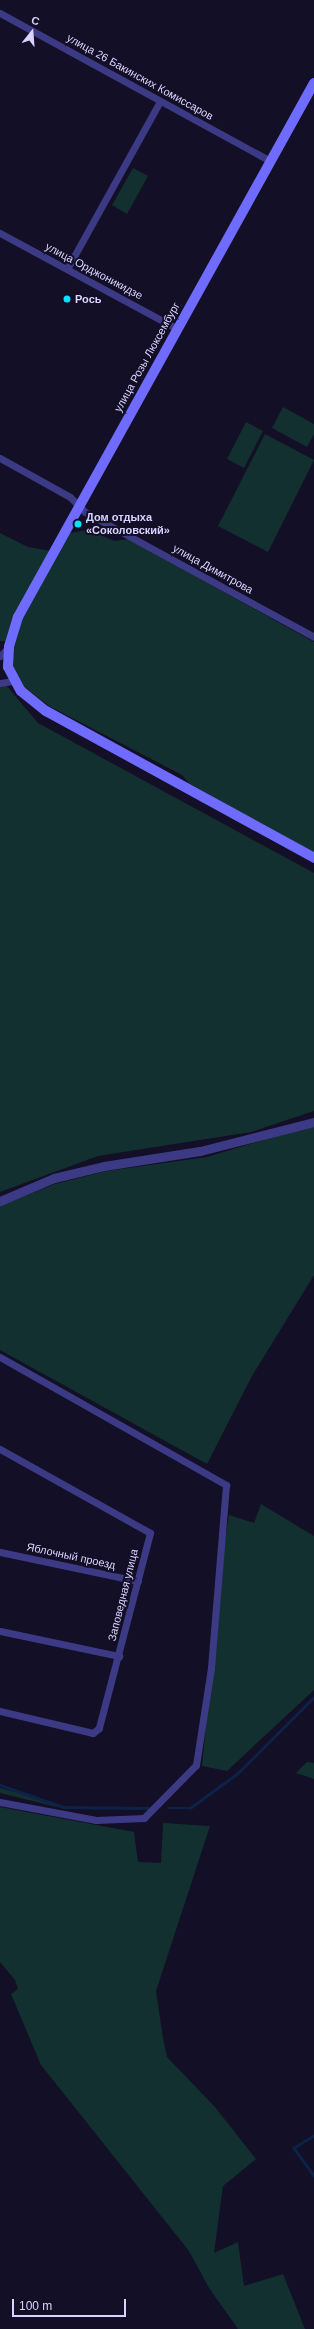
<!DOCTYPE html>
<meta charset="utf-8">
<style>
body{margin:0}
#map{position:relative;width:314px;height:2329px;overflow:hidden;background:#130f26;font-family:Helvetica,sans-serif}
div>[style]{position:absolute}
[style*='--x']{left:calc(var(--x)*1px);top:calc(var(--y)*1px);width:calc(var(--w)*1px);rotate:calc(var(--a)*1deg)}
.green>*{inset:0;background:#12302f}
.stream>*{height:2.5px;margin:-1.25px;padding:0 1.25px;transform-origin:1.25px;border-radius:1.25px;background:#0c2248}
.minor>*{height:7px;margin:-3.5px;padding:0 3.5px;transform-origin:3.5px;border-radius:3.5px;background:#3d3a85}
.tertiary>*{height:9px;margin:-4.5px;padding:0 4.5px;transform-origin:4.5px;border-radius:4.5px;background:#3d3a85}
.secondary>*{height:10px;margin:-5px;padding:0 5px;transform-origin:5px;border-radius:5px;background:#6f6bff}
.dots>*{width:11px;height:11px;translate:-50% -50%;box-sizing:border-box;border:2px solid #130f26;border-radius:50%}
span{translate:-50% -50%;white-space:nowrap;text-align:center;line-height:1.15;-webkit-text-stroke:4px #130f26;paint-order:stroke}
.street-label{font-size:11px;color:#d9d4ff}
.poi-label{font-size:11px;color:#d9d4ff;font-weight:700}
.left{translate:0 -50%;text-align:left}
.north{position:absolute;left:12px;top:12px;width:40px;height:40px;-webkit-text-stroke:3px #130f26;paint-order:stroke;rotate:17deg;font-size:11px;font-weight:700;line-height:16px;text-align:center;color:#d9d4ff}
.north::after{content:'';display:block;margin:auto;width:14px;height:18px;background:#d9d4ff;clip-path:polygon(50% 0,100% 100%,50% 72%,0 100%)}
.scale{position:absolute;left:12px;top:2299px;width:114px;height:18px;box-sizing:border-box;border:2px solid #d9d4ff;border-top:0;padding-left:5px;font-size:12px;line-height:14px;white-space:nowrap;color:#d9d4ff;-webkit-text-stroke:3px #130f26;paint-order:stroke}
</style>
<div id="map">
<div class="green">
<i style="clip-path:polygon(133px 168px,148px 176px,127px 214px,112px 205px)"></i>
<i style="clip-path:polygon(283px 407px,314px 424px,314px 434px,307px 447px,272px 428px)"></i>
<i style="clip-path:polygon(246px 422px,263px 431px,244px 468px,227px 459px)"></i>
<i style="clip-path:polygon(265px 434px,314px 460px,268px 552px,218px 526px)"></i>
<i style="clip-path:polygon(87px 530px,115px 541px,128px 539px,314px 642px,314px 855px,189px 783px,182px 775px,49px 706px,13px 678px,7px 641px,0 641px,0 533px,28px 547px,51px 551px,60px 535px)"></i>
<i style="clip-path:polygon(6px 685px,38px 723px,314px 873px,314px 1111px,251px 1132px,98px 1156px,0 1192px,0 687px)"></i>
<i style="clip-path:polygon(314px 1125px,314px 1275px,252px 1376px,207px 1464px,0 1350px,0 1206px,55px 1184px,107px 1171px,207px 1157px)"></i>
<i style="clip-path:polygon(261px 1504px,314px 1536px,314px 1690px,227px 1771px,202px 1766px,223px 1553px,229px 1515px,254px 1523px)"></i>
<i style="clip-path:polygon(307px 1762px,314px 1763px,314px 1779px,296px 1773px)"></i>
<i style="clip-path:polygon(0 1788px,34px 1797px,61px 1808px,0 1793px)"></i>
<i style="clip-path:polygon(0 1807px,134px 1832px,138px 1862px,161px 1863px,163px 1823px,210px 1826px,156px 1991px,163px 2038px,167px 2057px,215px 2107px,256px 2159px,223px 2186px,214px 2253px,238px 2242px,244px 2286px,283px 2274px,305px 2329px,238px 2329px,209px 2288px,189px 2251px,41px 2065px,11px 1994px,18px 1989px,15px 1980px,0 1962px)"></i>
</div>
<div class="stream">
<i style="--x:0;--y:1785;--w:68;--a:19"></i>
<i style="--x:64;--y:1807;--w:84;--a:0.7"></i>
<i style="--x:168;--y:1808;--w:22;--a:0"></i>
<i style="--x:190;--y:1808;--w:59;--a:-36.1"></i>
<i style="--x:238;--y:1773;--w:107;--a:-45"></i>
<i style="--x:314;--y:2136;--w:23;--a:149"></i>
<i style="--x:294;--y:2148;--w:34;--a:54"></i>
</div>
<div class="minor">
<i style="--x:0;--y:13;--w:308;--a:28.7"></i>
<i style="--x:0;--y:233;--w:200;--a:28.4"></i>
<i style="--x:67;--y:269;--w:192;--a:-61"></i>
<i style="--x:0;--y:458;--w:80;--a:29.1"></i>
<i style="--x:70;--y:497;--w:21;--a:45"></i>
<i style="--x:85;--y:512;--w:261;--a:28.6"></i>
<i style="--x:0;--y:656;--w:13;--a:-45"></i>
<i style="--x:0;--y:683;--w:12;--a:-9"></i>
<i style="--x:0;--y:1357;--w:260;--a:29.5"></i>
<i style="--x:226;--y:1485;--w:184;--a:94.7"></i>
<i style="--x:211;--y:1668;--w:98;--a:98.8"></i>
<i style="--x:196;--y:1765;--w:74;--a:134.5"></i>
<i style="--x:144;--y:1818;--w:48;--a:177.6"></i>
<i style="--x:96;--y:1820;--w:98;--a:-169.4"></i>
<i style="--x:0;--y:1449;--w:172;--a:29.2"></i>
<i style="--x:150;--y:1533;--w:202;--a:104.7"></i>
<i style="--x:99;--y:1728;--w:8;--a:140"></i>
<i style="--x:93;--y:1733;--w:96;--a:-166.7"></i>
<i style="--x:0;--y:1552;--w:141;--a:11.9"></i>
<i style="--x:0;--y:1631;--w:122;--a:11.9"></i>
</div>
<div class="tertiary">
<i style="--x:0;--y:1201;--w:59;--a:-23.1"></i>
<i style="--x:54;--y:1178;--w:51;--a:-13.5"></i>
<i style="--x:104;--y:1166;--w:97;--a:-8.9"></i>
<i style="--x:200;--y:1151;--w:118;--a:-14.3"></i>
</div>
<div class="secondary">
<i style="--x:314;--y:83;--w:611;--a:119"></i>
<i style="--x:18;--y:617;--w:31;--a:107"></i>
<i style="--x:9;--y:647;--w:20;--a:93"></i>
<i style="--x:8;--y:667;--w:27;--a:62"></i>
<i style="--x:21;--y:691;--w:32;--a:39"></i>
<i style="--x:46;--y:711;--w:306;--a:28.7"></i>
</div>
<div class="dots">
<i style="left:67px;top:299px;background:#00e5ff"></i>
<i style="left:78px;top:524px;background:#00e5ff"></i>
</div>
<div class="street-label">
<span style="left:140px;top:77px;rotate:29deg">улица 26 Бакинских Комиссаров</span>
<span style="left:94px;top:271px;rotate:28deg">улица Орджоникидзе</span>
<span style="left:147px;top:357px;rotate:-61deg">улица Розы Люксембург</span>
<span style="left:213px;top:569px;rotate:29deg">улица Димитрова</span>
<span style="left:71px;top:1556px;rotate:12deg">Яблочный проезд</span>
<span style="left:123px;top:1595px;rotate:-76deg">Заповедная улица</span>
</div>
<div class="poi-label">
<span class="left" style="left:75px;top:299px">Рось</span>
<span class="left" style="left:86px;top:524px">Дом отдыха<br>«Соколовский»</span>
</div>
<div class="north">С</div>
<div class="scale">100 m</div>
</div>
